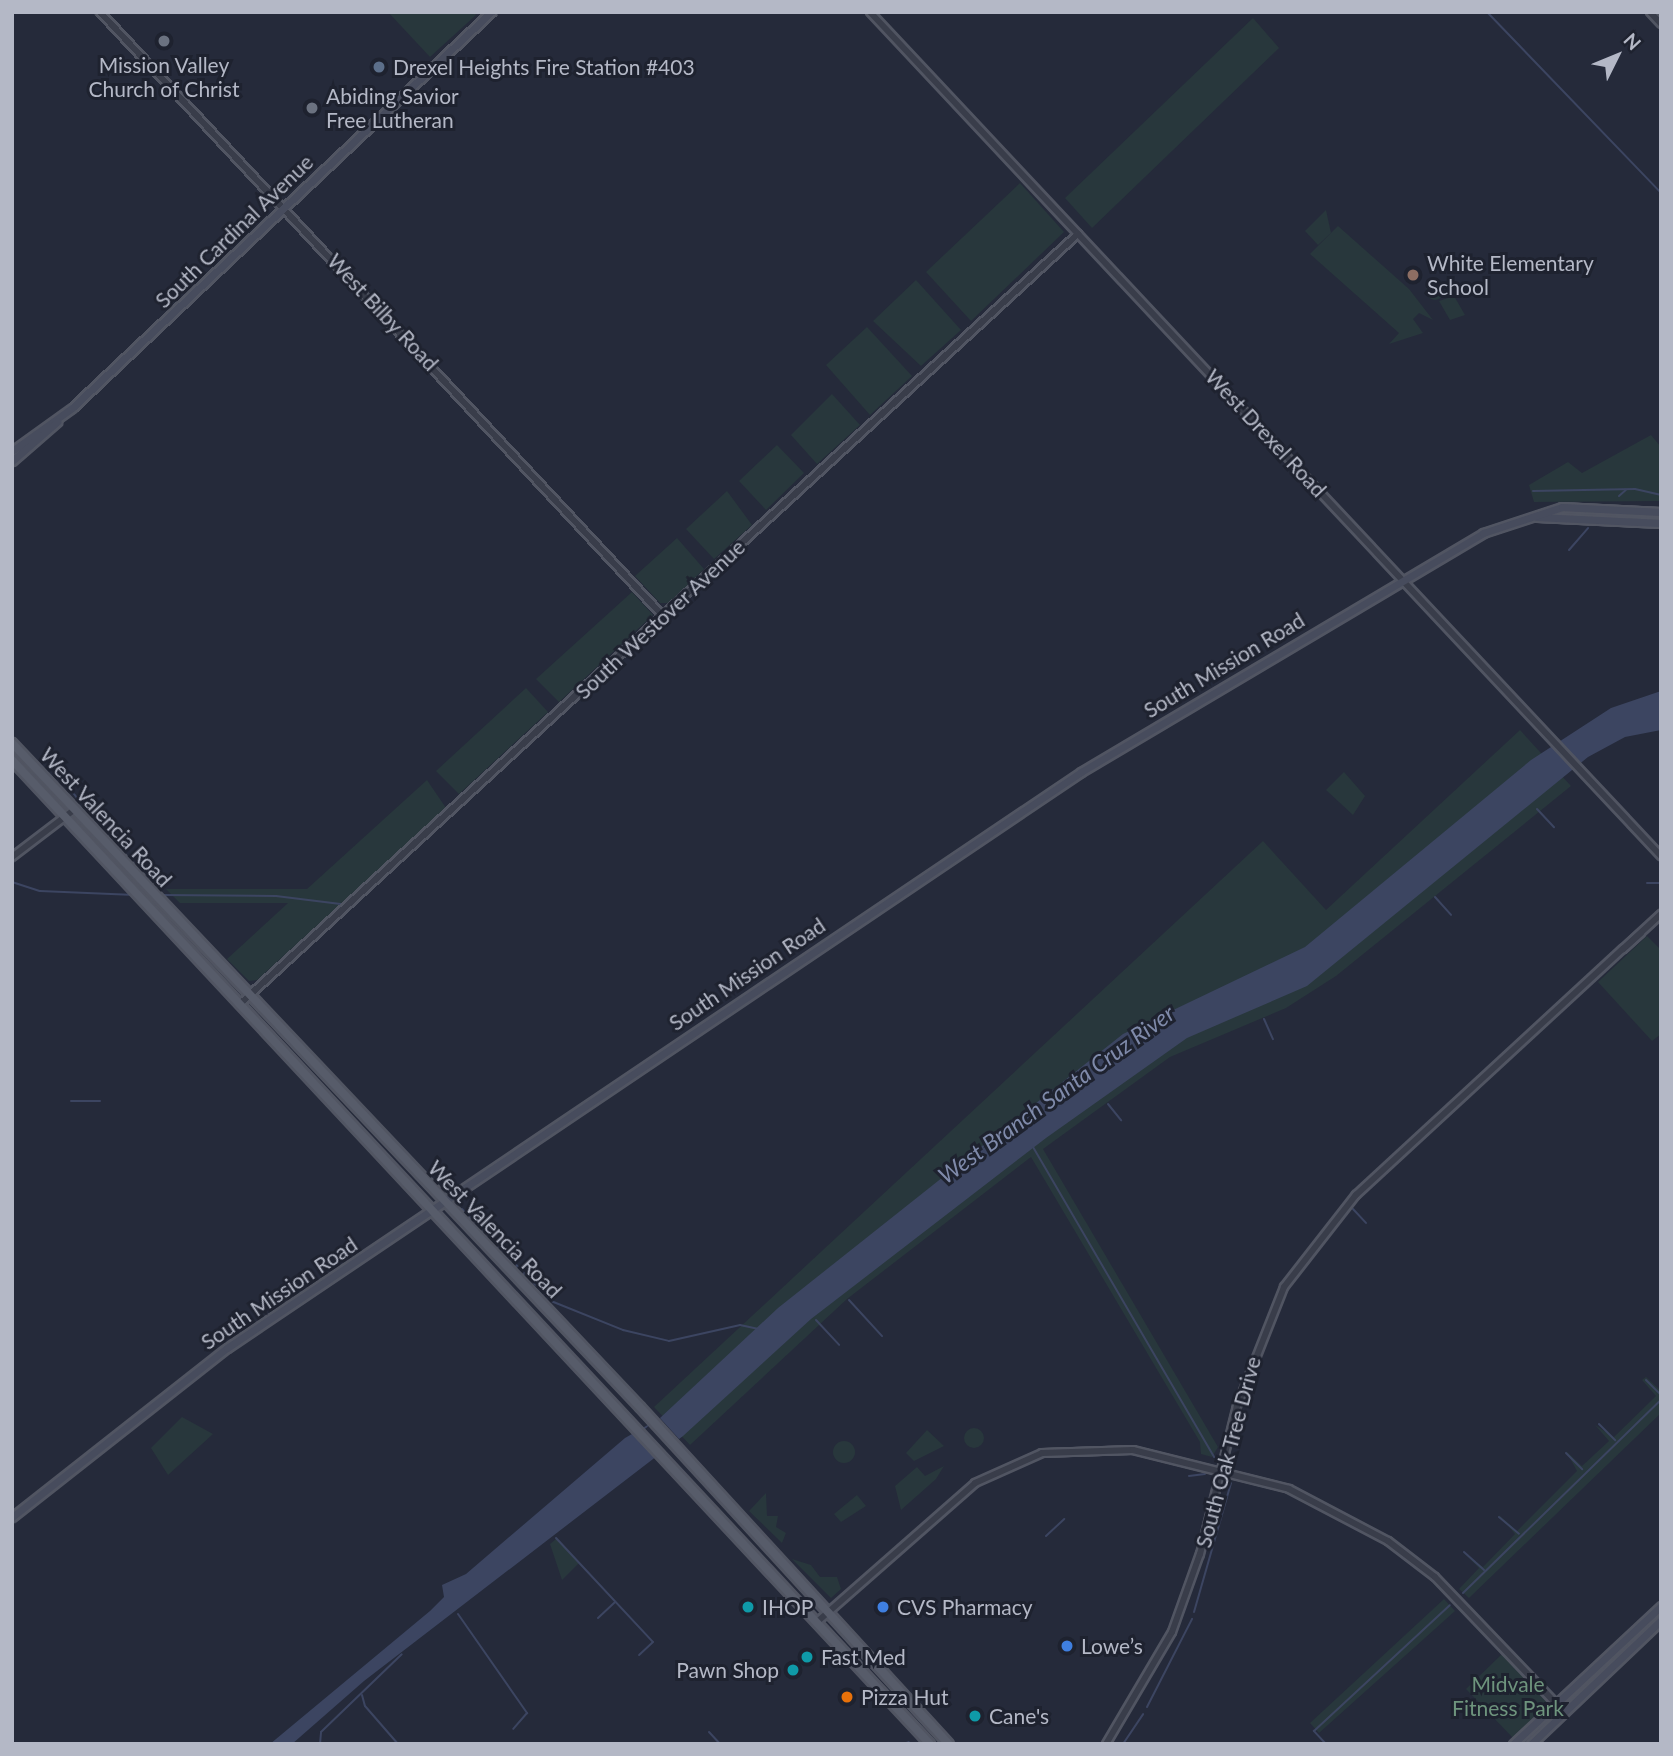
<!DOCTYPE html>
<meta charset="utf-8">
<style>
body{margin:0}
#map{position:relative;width:1673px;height:1756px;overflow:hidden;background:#252a3a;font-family:Lato,sans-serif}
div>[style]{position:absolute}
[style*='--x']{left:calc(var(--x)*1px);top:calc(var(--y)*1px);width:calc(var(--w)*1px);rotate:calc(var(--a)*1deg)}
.green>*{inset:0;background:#28373c}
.round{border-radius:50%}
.water>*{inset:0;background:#3c4561}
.pier>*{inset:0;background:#252a3a}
.stream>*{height:2px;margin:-1px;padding:0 1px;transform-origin:1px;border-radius:1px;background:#3c4561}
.roads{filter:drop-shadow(2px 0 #515562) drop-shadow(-2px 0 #515562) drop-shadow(0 2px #515562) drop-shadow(0 -2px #515562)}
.tertiary>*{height:6px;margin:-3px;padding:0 3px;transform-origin:3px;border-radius:3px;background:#393d4a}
.secondary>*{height:7px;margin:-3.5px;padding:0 3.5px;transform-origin:3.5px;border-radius:3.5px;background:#474c5d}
.primary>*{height:8px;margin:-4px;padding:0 4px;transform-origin:4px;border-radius:4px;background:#575c6a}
.dots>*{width:19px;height:19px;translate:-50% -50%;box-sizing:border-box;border:4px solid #1e222f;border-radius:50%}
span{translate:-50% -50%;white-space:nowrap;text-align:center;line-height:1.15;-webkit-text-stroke:6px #1e222f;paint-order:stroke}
.poi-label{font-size:21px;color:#b4b8c6}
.left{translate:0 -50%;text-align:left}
.right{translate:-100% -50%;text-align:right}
.street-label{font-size:21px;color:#b4b8c6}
.park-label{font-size:21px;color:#6e947d}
.water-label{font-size:23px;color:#7f8aaa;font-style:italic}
.frame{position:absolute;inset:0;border:14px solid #b4b8c6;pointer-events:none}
.north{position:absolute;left:1582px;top:21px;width:70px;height:70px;-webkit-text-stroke:5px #1e222f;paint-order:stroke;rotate:47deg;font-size:19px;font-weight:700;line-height:28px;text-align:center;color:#b4b8c6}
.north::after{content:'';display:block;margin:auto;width:24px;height:32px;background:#b4b8c6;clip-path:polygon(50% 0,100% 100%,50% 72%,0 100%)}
</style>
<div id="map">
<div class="green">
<i style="clip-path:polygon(388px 12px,473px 12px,476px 15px,430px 57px)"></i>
<i style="clip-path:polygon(1253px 18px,1279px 48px,1092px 228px,1065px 198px)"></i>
<i style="clip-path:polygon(1020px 183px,1064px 232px,971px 321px,926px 272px)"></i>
<i style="clip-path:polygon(1326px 210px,1331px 233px,1318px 245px,1305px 231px)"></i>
<i style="clip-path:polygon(1338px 226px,1409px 289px,1433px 320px,1419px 313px,1413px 319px,1423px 333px,1389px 344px,1399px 333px,1310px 254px)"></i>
<i style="clip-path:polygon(916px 280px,961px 330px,921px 366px,873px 321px)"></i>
<i class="round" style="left:1426px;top:282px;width:18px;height:18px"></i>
<i style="clip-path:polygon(1454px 296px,1465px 315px,1450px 320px,1439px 301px)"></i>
<i style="clip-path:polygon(867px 327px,912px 376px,870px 415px,826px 365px)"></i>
<i style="clip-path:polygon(832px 394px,860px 425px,817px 464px,791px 435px)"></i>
<i style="clip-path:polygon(1651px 435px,1661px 447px,1661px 501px,1534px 502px,1529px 485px,1568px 462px,1582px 473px)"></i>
<i style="clip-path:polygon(777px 445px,804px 473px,766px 510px,739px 481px)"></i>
<i style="clip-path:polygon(727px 491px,752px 525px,714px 559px,686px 529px)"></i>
<i style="clip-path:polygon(677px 538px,704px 569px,669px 603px,660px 603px,635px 576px)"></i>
<i style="clip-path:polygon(632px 592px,653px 615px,559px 702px,536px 679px)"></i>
<i style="clip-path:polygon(526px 688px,548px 712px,459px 794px,436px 771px)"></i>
<i style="clip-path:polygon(1520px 730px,1571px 786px,1336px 976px,1286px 1008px,1170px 1057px,1043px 1149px,1218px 1447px,1212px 1457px,1201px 1454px,1200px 1442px,1031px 1157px,847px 1299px,690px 1445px,654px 1407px,1263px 841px,1326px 910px)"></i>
<i style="clip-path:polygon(1344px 772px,1365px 796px,1353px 815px,1326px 790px)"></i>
<i style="clip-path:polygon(427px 780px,446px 808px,257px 980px,249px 981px,227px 959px,288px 903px,180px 903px,166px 889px,307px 889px)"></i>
<i style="clip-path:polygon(1647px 936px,1661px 950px,1661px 1034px,1652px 1041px,1598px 982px)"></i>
<i style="clip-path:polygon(1646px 1377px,1661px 1391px,1661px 1413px,1469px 1598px,1459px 1589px,1479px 1568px,1463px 1552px,1483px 1567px,1515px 1534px,1498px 1514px,1517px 1531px,1577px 1471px,1566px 1451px,1582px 1466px,1609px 1441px,1595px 1425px,1614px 1437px,1656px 1396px,1642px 1380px)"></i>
<i style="clip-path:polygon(182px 1417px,213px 1434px,168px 1475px,151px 1448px)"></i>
<i class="round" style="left:964px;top:1428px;width:20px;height:20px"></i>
<i style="clip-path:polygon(927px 1430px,944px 1446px,914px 1461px,906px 1453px)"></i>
<i class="round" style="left:833px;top:1441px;width:22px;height:22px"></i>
<i style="clip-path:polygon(944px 1466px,936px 1479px,901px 1510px,895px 1486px,917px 1467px,925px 1476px)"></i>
<i style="clip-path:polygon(766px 1493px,767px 1516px,778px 1516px,776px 1527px,786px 1533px,782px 1543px,749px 1511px)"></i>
<i style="clip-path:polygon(857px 1495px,866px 1506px,841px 1522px,834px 1514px)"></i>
<i style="clip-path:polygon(556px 1539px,579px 1563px,562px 1580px,550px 1544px)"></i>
<i style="clip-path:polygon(792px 1559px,811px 1565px,820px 1577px,837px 1577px,841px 1589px,831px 1598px)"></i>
<i style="clip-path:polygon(1444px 1599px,1455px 1611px,1319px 1733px,1310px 1723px)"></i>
<i style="clip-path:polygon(1502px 1654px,1549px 1703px,1513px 1738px,1466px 1689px)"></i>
</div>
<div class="water">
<i style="clip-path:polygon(1661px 691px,1661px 730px,1625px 737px,1588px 757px,1307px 986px,1187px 1038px,1046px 1138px,811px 1319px,683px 1436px,364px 1681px,292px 1744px,270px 1744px,430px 1611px,444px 1597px,442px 1585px,466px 1574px,625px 1438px,660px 1418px,778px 1308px,1123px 1034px,1305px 947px,1531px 760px,1611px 708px)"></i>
</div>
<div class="pier">
<i style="clip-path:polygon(659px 1417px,680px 1440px,659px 1458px,638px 1435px)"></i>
</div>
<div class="stream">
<i style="--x:1487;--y:12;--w:251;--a:46.1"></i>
<i style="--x:1533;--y:491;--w:102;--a:-1.1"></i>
<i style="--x:1635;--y:489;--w:27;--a:13"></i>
<i style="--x:1619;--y:496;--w:9;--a:-41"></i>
<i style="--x:1569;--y:550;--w:29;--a:-49"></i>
<i style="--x:67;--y:785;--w:16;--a:52"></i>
<i style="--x:1537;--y:809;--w:25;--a:47"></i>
<i style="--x:12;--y:882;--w:29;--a:18"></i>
<i style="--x:40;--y:891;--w:95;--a:2.4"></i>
<i style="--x:1647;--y:883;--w:14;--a:0"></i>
<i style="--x:161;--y:895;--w:115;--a:0.5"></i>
<i style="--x:276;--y:896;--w:65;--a:7"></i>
<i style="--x:1435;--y:897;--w:24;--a:48"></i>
<i style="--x:1264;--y:1019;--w:22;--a:66"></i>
<i style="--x:71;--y:1101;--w:29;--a:0"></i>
<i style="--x:1108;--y:1104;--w:21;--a:51"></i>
<i style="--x:1033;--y:1147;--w:359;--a:59.7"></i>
<i style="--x:462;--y:1209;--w:128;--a:45.9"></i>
<i style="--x:551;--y:1301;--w:78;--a:21.9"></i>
<i style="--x:623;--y:1330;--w:47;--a:13.4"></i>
<i style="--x:669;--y:1341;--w:73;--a:-12.7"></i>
<i style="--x:740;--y:1325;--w:19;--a:12"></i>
<i style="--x:1353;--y:1209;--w:19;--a:47"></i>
<i style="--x:849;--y:1300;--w:49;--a:47.5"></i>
<i style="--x:816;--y:1320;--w:34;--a:47"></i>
<i style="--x:1646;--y:1380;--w:21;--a:45"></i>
<i style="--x:1599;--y:1424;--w:23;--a:45"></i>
<i style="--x:1566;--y:1453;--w:23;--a:45"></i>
<i style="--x:1189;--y:1476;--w:16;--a:-7"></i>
<i style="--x:1499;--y:1517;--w:26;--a:40"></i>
<i style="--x:1046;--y:1536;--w:25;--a:-43"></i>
<i style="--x:556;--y:1538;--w:142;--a:47"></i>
<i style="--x:653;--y:1642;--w:19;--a:137"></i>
<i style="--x:1464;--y:1552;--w:27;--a:42"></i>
<i style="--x:1463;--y:1593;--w:277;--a:-44.3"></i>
<i style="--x:1194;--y:1612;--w:134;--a:-74"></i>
<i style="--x:458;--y:1614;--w:121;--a:55.1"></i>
<i style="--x:527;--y:1713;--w:21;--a:131"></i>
<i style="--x:598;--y:1618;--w:23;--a:-43"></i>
<i style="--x:362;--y:1695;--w:11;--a:75"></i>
<i style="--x:365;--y:1706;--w:50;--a:49"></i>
<i style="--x:1147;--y:1707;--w:99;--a:-62.9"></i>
<i style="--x:709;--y:1732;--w:16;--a:47"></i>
<i style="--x:320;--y:1744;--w:12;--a:-85"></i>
<i style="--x:321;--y:1732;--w:112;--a:-43.9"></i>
<i style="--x:903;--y:1744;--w:6;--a:-18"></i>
<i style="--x:1123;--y:1744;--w:36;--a:-56"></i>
<i style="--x:1326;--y:1744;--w:18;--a:-133"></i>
<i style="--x:1314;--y:1731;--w:185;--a:-42.8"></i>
</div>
<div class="roads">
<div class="tertiary">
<i style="--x:100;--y:12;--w:826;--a:47.01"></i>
<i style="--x:870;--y:12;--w:1157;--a:46.86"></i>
<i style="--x:1650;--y:12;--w:16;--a:47"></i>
<i style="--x:12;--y:857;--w:79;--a:-37.3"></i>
<i style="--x:1641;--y:933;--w:24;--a:138"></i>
<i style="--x:1623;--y:949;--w:52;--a:-42.6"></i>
<i style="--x:241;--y:1003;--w:1137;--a:-42.58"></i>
<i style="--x:817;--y:1622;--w:210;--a:-41.3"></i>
<i style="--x:975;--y:1483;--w:73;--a:-24.1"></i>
<i style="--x:1042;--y:1453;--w:91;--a:-1.9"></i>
<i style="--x:1133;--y:1450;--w:161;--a:14"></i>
<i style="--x:1289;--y:1489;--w:112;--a:27.7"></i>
<i style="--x:1388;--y:1541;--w:59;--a:37.5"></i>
<i style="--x:1435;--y:1577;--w:187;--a:46.3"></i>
<i style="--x:1106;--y:1744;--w:130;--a:-59.5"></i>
<i style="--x:1172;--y:1632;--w:83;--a:-70.3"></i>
<i style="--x:1200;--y:1554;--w:153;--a:-76"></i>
<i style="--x:1237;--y:1406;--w:128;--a:-68.4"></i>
<i style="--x:1284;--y:1287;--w:117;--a:-52"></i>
<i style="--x:1356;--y:1195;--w:363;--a:-42.7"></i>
</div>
<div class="secondary">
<i style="--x:12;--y:451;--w:74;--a:-35.6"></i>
<i style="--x:72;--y:408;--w:577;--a:-43.38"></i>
<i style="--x:12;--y:461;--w:60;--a:-40.9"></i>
<i style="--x:1537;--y:517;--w:124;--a:2.8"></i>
<i style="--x:12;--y:1517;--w:273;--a:-38.2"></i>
<i style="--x:227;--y:1348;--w:1030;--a:-34"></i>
<i style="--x:1081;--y:772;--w:468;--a:-30.7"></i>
<i style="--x:1483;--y:533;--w:83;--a:-18.2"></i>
<i style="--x:1562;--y:507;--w:99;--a:2.9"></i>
<i style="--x:1513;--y:1744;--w:202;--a:-43"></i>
<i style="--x:1531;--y:1744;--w:180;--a:-43.6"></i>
</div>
<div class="primary">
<i style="--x:12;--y:743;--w:914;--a:46.6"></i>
<i style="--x:640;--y:1407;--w:457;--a:47.5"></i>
<i style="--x:12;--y:760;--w:1346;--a:46.99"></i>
</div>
</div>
<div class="dots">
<i style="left:164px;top:41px;background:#6b7280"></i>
<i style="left:379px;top:67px;background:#5c6f8a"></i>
<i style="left:312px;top:108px;background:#6b7280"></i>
<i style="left:1413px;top:275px;background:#8d6e63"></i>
<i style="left:748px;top:1607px;background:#0f9aa8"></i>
<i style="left:883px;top:1607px;background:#3f7fe0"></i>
<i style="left:1067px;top:1646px;background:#3f7fe0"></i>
<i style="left:807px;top:1657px;background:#0f9aa8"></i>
<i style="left:793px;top:1670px;background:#0f9aa8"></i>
<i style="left:847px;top:1697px;background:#e8710a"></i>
<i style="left:975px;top:1716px;background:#0f9aa8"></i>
</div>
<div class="poi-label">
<span style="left:164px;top:77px">Mission Valley<br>Church of Christ</span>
<span class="left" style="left:393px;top:67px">Drexel Heights Fire Station #403</span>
<span class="left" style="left:326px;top:108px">Abiding Savior<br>Free Lutheran</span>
<span class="left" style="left:1427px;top:275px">White Elementary<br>School</span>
<span class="left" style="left:762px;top:1607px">IHOP</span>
<span class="left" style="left:897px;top:1607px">CVS Pharmacy</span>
<span class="left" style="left:1081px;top:1646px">Lowe’s</span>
<span class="left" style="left:821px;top:1657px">Fast Med</span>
<span class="right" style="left:779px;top:1670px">Pawn Shop</span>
<span class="left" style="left:861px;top:1697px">Pizza Hut</span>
<span class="left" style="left:989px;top:1716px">Cane's</span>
</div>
<div class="street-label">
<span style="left:234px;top:231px;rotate:-44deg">South Cardinal Avenue</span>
<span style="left:383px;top:312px;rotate:47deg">West Bilby Road</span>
<span style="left:1266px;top:433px;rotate:47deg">West Drexel Road</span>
<span style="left:660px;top:619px;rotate:-43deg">South Westover Avenue</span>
<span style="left:1224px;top:665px;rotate:-31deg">South Mission Road</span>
<span style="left:106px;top:817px;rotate:47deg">West Valencia Road</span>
<span style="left:747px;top:974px;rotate:-34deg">South Mission Road</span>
<span style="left:495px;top:1229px;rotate:46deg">West Valencia Road</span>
<span style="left:279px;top:1293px;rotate:-34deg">South Mission Road</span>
<span style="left:1228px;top:1452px;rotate:-75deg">South Oak Tree Drive</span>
</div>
<div class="park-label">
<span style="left:1508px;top:1696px">Midvale<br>Fitness Park</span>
</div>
<div class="water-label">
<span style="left:1056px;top:1094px;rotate:-36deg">West Branch Santa Cruz River</span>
</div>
<div class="frame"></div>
<div class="north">N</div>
</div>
